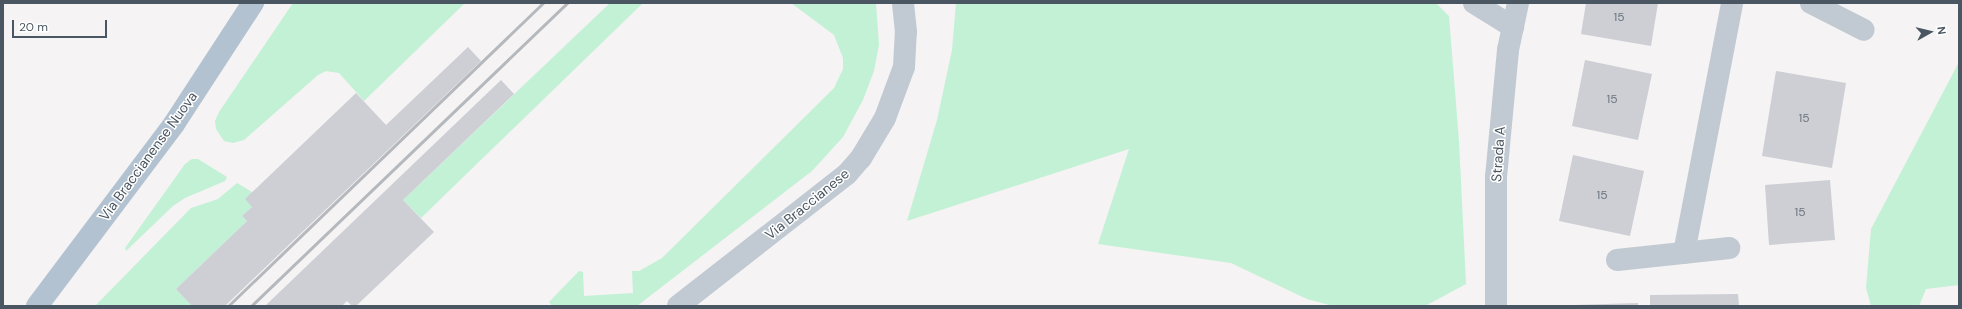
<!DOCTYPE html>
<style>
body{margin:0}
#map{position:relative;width:1962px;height:309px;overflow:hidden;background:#f5f3f3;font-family:"DM Sans",sans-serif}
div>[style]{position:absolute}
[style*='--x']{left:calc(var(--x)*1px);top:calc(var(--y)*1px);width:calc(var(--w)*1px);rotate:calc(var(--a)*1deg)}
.green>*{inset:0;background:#c3f1d5}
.building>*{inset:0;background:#cdcfd5}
.minor>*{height:22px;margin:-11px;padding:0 11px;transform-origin:11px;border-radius:11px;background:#c1cad2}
.major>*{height:22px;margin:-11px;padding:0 11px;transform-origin:11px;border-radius:11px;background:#b3c2d1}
.rail>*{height:3px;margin:-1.5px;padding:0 1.5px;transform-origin:1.5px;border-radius:1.5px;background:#b5b8bd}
span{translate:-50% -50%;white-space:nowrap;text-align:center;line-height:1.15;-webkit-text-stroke:3px #fff;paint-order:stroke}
.number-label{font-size:12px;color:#6b747e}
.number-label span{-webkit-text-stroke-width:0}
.street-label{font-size:14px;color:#4a5661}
.frame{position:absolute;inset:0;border:4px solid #4a5661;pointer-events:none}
.north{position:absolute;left:1910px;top:12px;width:40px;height:40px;-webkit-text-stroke:3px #fff;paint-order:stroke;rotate:82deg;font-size:11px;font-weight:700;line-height:16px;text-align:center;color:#4a5661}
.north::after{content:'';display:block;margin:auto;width:14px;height:18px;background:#4a5661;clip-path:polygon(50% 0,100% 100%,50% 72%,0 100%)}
.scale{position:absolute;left:12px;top:20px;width:95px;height:18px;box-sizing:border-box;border:2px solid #4a5661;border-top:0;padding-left:5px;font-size:12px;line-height:14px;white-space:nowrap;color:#4a5661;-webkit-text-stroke:3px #fff;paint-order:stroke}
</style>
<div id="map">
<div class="green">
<i style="clip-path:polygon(293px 3px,465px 3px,364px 101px,339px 73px,326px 71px,318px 75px,244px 140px,233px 143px,224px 141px,216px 129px,215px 121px,219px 112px)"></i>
<i style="clip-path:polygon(610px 3px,643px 3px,421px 218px,403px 200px)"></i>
<i style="clip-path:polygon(791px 3px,876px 3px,879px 45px,874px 71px,863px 100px,843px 137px,812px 171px,637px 306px,552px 306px,549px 302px,579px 271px,583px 272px,584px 296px,633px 293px,632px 271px,639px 271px,662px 258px,834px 88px,843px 69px,843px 58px,834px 35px)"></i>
<i style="clip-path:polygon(956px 3px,1436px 3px,1449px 16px,1459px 141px,1466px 284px,1425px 306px,1333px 306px,1307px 299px,1231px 263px,1098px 244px,1129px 149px,907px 221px,937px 120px,952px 50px)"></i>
<i style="clip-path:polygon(1959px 62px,1959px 285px,1926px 289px,1919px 306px,1871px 306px,1866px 288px,1871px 229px)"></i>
<i style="clip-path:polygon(192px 159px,198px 159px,227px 177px,225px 181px,185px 198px,173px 206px,126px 251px,125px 248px,185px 164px)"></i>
<i style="clip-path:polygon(237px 183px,252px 192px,252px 207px,242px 216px,247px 221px,176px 289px,192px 306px,95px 306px,191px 208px,218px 199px)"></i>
</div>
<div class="building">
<i style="clip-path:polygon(1586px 3px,1658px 3px,1651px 46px,1581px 34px)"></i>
<i style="clip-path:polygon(468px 47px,481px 61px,225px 306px,192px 306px,176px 289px,247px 221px,242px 216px,252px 207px,245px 199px,356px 93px,386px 125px)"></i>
<i style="clip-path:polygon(1585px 60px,1652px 74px,1638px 140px,1572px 126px)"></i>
<i style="clip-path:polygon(1776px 71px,1846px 83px,1832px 168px,1762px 156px)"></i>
<i style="clip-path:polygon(501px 80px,514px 94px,403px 200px,434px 232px,356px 306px,352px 306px,347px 301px,342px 306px,265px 306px)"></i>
<i style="clip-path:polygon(1573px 155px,1644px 171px,1630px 236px,1559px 221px)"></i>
<i style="clip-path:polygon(1830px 180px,1835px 240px,1769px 245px,1765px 185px)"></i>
<i style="clip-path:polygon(1738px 294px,1739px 306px,1650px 306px,1650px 295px)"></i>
<i style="clip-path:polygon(1638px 303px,1638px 306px,1574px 306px,1573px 305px)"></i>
</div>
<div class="minor">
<i style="--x:1474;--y:3;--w:46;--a:31.6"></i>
<i style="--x:1811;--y:3;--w:59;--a:27"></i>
<i style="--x:1684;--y:253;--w:255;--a:-79.1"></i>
<i style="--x:1617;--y:260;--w:113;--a:-6.1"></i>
<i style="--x:678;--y:306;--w:214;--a:-38"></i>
<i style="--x:847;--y:174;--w:21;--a:-49"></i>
<i style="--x:861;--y:158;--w:47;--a:-59"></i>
<i style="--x:885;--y:118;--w:54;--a:-69.6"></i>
<i style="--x:904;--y:67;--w:35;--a:-87"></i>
<i style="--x:906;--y:32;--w:29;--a:-96"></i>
<i style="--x:1496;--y:306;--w:129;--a:-90"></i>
<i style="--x:1496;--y:177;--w:128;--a:-84.6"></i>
<i style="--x:1508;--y:50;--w:48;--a:-78"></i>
</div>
<div class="major">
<i style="--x:37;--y:306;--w:228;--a:-53"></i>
<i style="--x:174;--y:124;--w:145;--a:-56.9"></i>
</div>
<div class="rail">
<i style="--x:228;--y:306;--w:437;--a:-43.9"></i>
<i style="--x:251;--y:306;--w:438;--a:-43.8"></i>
</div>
<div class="number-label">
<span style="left:1619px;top:18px">15</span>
<span style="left:1612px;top:100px">15</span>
<span style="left:1804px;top:119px">15</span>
<span style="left:1602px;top:196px">15</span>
<span style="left:1800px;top:213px">15</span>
</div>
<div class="street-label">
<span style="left:1498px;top:154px;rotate:-86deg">Strada A</span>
<span style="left:148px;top:156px;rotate:-54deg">Via Braccianense Nuova</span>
<span style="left:807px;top:204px;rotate:-39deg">Via Braccianese</span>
</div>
<div class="frame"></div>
<div class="north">N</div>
<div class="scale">20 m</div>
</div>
